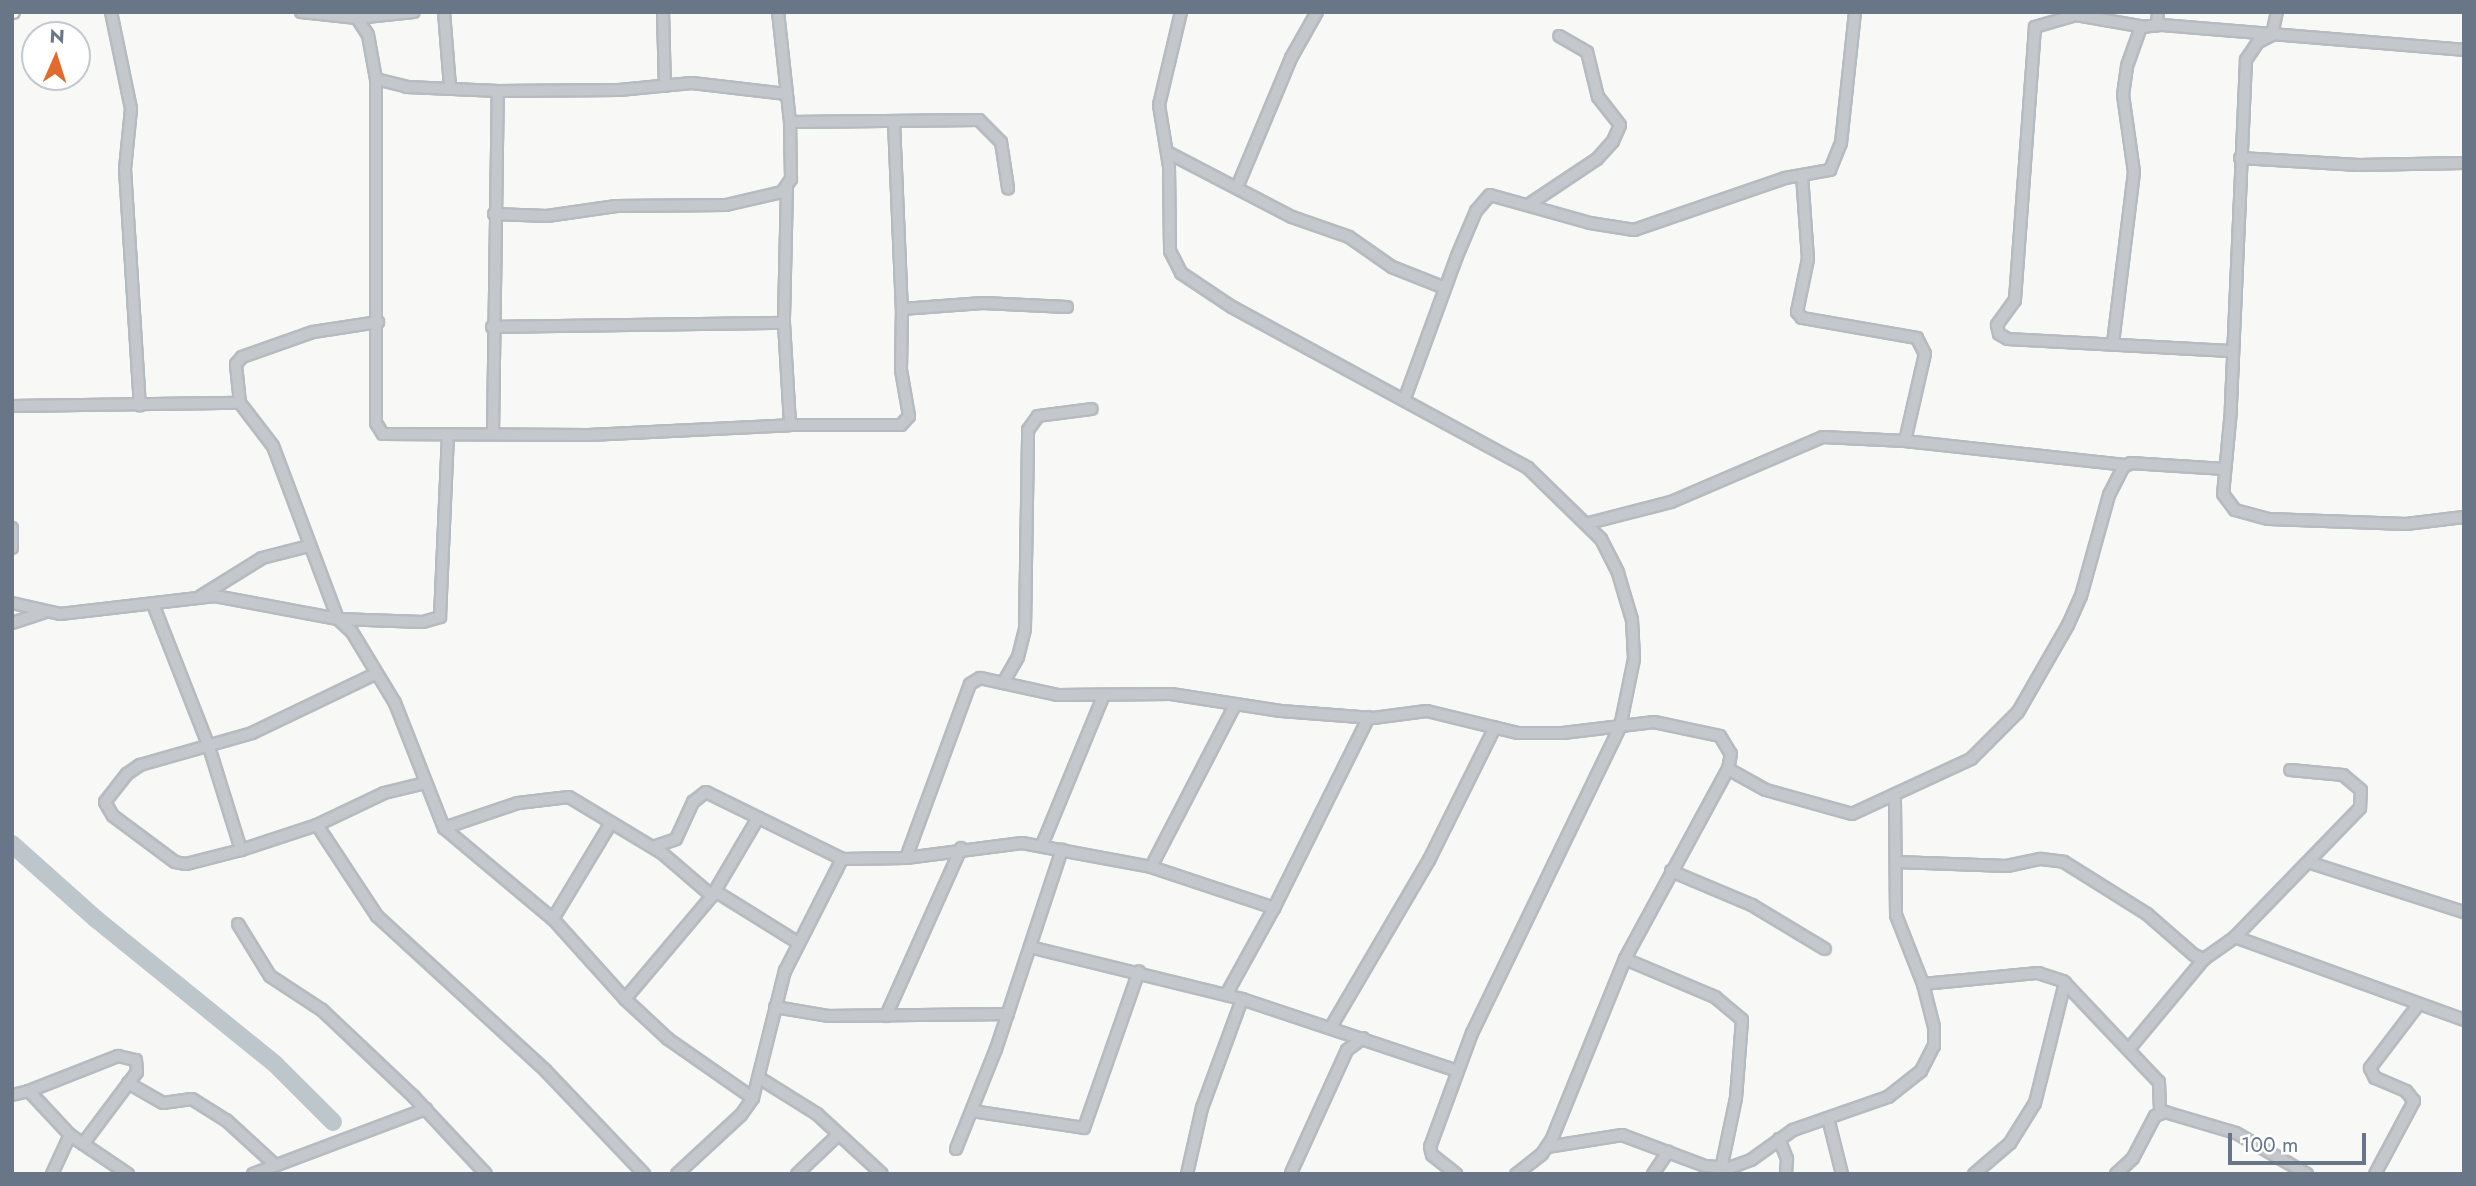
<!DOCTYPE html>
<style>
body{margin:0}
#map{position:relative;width:2476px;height:1186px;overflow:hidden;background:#f8f9f6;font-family:Jost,sans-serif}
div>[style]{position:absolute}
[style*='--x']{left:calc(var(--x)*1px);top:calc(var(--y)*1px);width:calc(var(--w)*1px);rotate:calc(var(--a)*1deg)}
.river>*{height:18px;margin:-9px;padding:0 9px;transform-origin:9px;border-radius:9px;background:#bcc6cb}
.roads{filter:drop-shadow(2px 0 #b6bbc0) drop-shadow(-2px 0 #b6bbc0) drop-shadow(0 2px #b6bbc0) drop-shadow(0 -2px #b6bbc0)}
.minor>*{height:10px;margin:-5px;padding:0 5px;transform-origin:5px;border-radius:5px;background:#c4c7cb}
.secondary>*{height:12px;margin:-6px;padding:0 6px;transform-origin:6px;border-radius:6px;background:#fff}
span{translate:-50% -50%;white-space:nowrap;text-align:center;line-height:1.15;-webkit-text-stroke:7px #fff;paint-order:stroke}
.frame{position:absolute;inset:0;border:14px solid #687687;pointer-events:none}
.north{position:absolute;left:21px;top:21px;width:70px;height:70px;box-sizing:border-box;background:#fff;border:2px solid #c3c8cf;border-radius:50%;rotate:3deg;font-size:19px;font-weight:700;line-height:28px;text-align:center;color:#687687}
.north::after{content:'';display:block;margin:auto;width:24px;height:32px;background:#e26a2d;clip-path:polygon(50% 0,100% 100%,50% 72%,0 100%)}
.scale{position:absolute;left:2228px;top:1133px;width:138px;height:32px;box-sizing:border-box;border:4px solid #687687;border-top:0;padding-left:9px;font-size:21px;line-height:24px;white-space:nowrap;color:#687687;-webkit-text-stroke:5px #fff;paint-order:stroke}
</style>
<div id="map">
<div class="river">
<i style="--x:12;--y:844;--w:113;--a:41.8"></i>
<i style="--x:96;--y:919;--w:230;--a:39"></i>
<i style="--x:275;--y:1064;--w:82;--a:45"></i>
</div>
<div class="roads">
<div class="minor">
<i style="--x:111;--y:12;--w:99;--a:78.3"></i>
<i style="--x:131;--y:109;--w:60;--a:95.7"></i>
<i style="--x:125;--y:169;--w:237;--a:86.4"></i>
<i style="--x:301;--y:12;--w:56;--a:6.1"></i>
<i style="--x:357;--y:18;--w:20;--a:57"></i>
<i style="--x:368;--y:35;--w:45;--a:79.7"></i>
<i style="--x:376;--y:79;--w:344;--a:90"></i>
<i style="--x:376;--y:423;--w:13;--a:58"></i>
<i style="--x:383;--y:434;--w:206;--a:0.3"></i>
<i style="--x:589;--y:435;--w:201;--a:-2.8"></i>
<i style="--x:790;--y:425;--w:111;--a:0"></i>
<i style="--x:901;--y:425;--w:12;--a:-48"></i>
<i style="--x:909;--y:416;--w:47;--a:-99.9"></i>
<i style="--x:901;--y:370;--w:61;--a:-89.1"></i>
<i style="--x:902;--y:309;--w:81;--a:-4.2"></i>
<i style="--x:983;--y:303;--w:84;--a:2.7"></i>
<i style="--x:444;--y:12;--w:75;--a:85.4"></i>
<i style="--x:663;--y:12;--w:74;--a:88.5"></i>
<i style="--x:1181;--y:12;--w:96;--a:103.3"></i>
<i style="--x:1159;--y:105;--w:62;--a:80.7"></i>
<i style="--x:1169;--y:166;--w:85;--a:89.3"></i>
<i style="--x:1170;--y:251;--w:25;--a:63"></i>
<i style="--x:1181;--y:273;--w:61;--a:33.7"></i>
<i style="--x:1232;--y:307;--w:337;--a:28.5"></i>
<i style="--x:1528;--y:468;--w:102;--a:44.2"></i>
<i style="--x:1601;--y:539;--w:38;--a:63"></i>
<i style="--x:1618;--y:573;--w:49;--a:73.4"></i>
<i style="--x:1632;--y:620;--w:39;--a:87"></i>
<i style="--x:1634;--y:659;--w:69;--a:101.6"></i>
<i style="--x:1620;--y:727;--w:340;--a:115.8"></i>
<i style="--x:1472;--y:1033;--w:121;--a:110.2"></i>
<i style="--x:1430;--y:1147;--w:8;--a:76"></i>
<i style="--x:1432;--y:1155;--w:31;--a:38"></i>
<i style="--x:357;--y:18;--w:57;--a:-6"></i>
<i style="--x:2157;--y:25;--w:13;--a:-86"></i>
<i style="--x:2145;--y:27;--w:70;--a:-170.1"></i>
<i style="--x:2076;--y:15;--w:43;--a:163.7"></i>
<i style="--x:2035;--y:27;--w:274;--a:94.2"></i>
<i style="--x:2015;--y:300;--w:31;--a:126"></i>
<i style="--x:1997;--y:325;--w:9;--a:77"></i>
<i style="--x:1999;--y:334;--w:10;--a:29"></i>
<i style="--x:2008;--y:339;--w:222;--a:3.1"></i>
<i style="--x:2272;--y:35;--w:16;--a:153"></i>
<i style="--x:2258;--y:42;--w:22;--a:124"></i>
<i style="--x:2246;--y:60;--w:350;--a:92.5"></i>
<i style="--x:2231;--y:410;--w:84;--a:95.4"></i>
<i style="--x:2223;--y:494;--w:20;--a:53"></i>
<i style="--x:2235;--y:510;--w:35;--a:15"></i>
<i style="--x:2269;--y:519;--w:137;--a:2.1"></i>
<i style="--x:2406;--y:524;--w:58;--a:-6.9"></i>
<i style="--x:2272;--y:35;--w:24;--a:-78"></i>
<i style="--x:376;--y:79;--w:32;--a:14"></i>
<i style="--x:407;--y:87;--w:91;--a:2.5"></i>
<i style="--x:498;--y:91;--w:121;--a:-0.5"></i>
<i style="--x:619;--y:90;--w:73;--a:-5.5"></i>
<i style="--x:692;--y:83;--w:95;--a:6.7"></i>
<i style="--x:790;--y:122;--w:189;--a:-0.6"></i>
<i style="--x:979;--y:120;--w:31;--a:45"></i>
<i style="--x:1001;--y:142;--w:47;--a:81.3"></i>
<i style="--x:894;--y:122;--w:187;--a:87.6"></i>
<i style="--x:1167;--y:152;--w:141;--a:27.5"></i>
<i style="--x:1292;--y:217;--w:60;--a:19.3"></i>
<i style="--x:1349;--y:237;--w:52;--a:34.9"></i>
<i style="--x:1392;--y:267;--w:57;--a:21.6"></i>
<i style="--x:2240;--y:158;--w:119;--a:3.4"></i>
<i style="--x:2359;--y:165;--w:105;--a:-1.1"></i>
<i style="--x:1238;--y:185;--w:138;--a:-67.3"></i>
<i style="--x:1291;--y:58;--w:53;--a:-60.5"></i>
<i style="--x:787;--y:186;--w:137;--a:91.3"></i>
<i style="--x:784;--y:323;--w:102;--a:86.6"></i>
<i style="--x:1531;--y:203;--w:79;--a:-33.7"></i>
<i style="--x:1597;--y:159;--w:24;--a:-48"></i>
<i style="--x:1613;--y:141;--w:17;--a:-66"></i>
<i style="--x:1620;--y:125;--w:36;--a:-128"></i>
<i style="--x:1598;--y:97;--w:46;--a:-103.7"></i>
<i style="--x:1587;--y:52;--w:32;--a:-150"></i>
<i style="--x:494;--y:214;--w:53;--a:2.2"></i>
<i style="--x:547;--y:216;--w:70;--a:-8.2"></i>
<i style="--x:616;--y:206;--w:110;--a:-0.5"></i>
<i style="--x:726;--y:205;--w:57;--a:-13.1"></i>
<i style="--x:782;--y:192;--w:16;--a:-55"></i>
<i style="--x:791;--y:179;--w:57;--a:-91"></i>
<i style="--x:790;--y:122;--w:111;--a:-96.2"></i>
<i style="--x:492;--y:327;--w:292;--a:-0.8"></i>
<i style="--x:2113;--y:343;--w:172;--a:-83"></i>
<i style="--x:2134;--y:172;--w:78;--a:-98.1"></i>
<i style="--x:2123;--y:95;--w:29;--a:-82"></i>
<i style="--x:2127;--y:66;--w:41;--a:-70.3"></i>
<i style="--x:2141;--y:27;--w:20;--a:-6"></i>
<i style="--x:2161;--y:25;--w:304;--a:4.7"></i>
<i style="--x:1405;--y:398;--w:151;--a:-69.9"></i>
<i style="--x:1457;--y:256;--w:49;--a:-67.1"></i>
<i style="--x:1476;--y:211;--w:21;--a:-49"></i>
<i style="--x:1490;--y:195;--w:104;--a:15.6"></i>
<i style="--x:1590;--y:223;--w:45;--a:9"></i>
<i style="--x:1634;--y:230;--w:160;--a:-19"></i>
<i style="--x:1785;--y:178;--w:46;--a:-10.1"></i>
<i style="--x:1830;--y:170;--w:29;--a:-68"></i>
<i style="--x:1841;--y:143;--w:132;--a:-83.9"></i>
<i style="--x:240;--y:403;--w:39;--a:-96"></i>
<i style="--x:236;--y:364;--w:9;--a:-49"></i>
<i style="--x:242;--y:357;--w:75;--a:-19.4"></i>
<i style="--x:313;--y:332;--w:66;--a:-8.7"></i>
<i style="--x:12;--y:406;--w:228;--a:-0.8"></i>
<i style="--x:240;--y:403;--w:54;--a:52.5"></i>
<i style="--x:273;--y:446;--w:185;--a:69.4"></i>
<i style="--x:338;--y:619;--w:85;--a:2"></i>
<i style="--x:423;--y:622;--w:18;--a:-16"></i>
<i style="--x:440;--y:617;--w:183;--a:-87.5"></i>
<i style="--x:493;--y:434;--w:343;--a:-89.2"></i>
<i style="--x:1905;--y:441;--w:223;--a:6.2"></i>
<i style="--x:1589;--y:523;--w:85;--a:-14.4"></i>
<i style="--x:1671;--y:502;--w:165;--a:-23.2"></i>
<i style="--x:1823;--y:437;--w:82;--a:2.8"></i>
<i style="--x:1905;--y:441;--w:89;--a:-77.1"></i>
<i style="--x:1925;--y:354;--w:18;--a:-117"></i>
<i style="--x:1917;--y:338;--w:117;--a:-170.1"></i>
<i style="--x:1802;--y:318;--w:8;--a:-130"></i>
<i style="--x:1797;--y:312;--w:54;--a:-78.3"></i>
<i style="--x:1808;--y:259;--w:84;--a:-94.1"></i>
<i style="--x:12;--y:528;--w:20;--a:90"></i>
<i style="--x:201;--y:596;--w:72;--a:-31.9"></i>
<i style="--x:262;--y:558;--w:49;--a:-14.3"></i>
<i style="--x:12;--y:603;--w:49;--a:12.9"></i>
<i style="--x:60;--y:614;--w:156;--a:-6.6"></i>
<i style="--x:215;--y:596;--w:125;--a:10.6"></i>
<i style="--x:338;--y:619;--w:19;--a:43"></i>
<i style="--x:352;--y:632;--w:83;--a:58.8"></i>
<i style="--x:395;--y:703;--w:134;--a:68.6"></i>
<i style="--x:444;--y:828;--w:142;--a:39.9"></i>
<i style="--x:553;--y:919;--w:108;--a:48"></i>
<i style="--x:625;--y:999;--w:59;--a:42.9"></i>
<i style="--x:668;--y:1039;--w:103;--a:34.8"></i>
<i style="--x:153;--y:604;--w:154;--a:68.6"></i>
<i style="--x:209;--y:747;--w:108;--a:72.7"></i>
<i style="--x:241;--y:850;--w:80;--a:-18.2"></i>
<i style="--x:317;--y:825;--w:74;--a:-25.5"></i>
<i style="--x:384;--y:793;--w:42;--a:-13.7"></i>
<i style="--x:12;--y:623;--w:33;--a:-18"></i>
<i style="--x:1003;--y:683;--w:30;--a:-60"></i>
<i style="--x:1018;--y:657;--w:29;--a:-76"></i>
<i style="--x:1025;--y:629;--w:199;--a:-89.1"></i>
<i style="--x:1028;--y:430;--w:17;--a:-54"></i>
<i style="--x:1038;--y:416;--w:54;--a:-7.4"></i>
<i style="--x:1728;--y:769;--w:43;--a:28.9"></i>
<i style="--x:1766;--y:790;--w:89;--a:15.6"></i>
<i style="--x:1852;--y:814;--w:131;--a:-24.8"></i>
<i style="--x:1971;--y:759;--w:66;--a:-45"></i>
<i style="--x:2018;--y:712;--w:100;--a:-60.1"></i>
<i style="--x:2068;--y:625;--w:32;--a:-66"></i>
<i style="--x:2081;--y:596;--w:105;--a:-74.5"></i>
<i style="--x:2109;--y:495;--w:31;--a:-63"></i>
<i style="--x:2123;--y:467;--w:9;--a:-27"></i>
<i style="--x:2131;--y:463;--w:93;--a:3.7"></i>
<i style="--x:317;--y:825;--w:109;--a:56.6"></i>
<i style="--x:377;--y:916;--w:228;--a:42.5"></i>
<i style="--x:545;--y:1070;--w:144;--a:46.4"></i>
<i style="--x:444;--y:828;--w:78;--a:-18.7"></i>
<i style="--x:518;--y:803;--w:51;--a:-6.7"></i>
<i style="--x:569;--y:797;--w:109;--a:31.1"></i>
<i style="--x:662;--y:853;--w:66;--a:40.7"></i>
<i style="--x:1042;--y:845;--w:160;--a:-67.6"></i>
<i style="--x:653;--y:847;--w:24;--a:-19"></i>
<i style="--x:676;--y:839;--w:41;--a:-65.3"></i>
<i style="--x:693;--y:802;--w:16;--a:-38"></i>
<i style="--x:706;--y:792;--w:152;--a:26.2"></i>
<i style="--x:842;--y:859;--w:64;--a:-0.9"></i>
<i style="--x:906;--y:858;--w:117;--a:-7.4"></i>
<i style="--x:1022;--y:843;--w:131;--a:10.5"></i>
<i style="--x:1151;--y:867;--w:182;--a:-62.6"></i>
<i style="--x:241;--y:850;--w:57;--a:165.7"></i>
<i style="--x:186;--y:864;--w:11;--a:-170"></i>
<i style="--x:175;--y:862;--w:77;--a:-143.4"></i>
<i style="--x:113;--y:816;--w:16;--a:-120"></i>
<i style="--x:105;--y:802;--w:36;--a:-52"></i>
<i style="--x:127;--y:774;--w:16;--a:-35"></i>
<i style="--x:140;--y:765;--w:116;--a:-15.9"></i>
<i style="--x:252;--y:733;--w:136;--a:-25.6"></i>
<i style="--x:906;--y:858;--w:185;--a:-69.8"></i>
<i style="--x:970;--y:684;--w:12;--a:-31"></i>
<i style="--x:980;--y:678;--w:79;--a:12.4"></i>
<i style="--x:1057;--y:695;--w:114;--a:-0.5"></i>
<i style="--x:1171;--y:694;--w:111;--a:8.8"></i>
<i style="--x:1281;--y:711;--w:92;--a:4.4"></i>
<i style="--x:1373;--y:718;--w:54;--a:-7.4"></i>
<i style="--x:1427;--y:711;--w:94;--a:13.6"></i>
<i style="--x:1518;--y:733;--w:45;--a:0"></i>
<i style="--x:1563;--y:733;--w:92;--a:-6.9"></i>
<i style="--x:1654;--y:722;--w:67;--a:12"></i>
<i style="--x:1720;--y:736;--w:21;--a:59"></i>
<i style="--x:1731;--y:754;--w:15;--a:101"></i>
<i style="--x:1728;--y:769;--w:216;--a:118.5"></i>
<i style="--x:1625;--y:959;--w:194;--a:112.1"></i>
<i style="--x:1552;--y:1139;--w:18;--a:124"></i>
<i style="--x:1542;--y:1154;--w:33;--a:142"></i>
<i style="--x:1897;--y:862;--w:110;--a:2.1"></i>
<i style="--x:2007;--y:866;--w:35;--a:-12"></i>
<i style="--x:2041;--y:859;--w:23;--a:7"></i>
<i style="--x:2064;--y:862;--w:98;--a:32.1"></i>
<i style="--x:2147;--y:914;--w:62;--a:41.1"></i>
<i style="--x:2194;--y:955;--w:11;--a:22"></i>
<i style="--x:2311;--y:863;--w:161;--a:17.8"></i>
<i style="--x:1151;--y:867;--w:130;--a:18.4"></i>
<i style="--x:1274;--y:908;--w:213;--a:-63.6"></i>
<i style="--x:1671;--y:871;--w:88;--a:22.8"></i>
<i style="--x:1752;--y:905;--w:85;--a:31.1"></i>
<i style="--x:715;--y:891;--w:97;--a:31.9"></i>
<i style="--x:553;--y:919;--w:112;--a:-58.9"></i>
<i style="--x:238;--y:924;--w:61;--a:58.4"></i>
<i style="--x:270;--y:976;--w:62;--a:33.2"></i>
<i style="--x:322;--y:1010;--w:127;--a:43.4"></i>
<i style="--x:414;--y:1097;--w:105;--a:46.9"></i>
<i style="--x:2235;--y:937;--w:244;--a:19.9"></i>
<i style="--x:1030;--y:947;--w:218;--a:13.8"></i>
<i style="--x:1242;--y:999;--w:227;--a:18.5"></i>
<i style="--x:1625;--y:959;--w:98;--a:22.9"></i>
<i style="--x:1715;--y:997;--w:35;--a:40"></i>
<i style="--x:1742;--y:1020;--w:78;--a:94.4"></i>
<i style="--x:1736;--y:1098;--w:73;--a:101.9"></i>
<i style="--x:1923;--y:984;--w:116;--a:-5.5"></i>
<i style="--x:2038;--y:973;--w:26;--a:18"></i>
<i style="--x:2063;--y:981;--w:139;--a:46.5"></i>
<i style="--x:2159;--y:1082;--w:31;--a:88"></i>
<i style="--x:1226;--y:995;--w:99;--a:-61.1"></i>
<i style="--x:625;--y:999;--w:135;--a:-49.8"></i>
<i style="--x:712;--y:896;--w:91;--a:-59.5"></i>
<i style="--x:775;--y:1007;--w:55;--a:9.5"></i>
<i style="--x:829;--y:1016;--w:179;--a:-0.6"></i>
<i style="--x:886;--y:1016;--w:184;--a:-65.9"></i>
<i style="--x:1331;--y:1027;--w:194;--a:-59.6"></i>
<i style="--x:1429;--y:860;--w:148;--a:-63.6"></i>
<i style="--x:2129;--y:1049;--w:117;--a:-50.2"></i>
<i style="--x:2204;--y:959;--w:38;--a:-35"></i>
<i style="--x:2235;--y:937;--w:180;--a:-45.9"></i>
<i style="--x:2360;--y:808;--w:18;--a:-87"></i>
<i style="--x:2361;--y:790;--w:23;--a:-140"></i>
<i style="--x:2343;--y:775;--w:53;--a:-174.6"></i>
<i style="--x:761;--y:1079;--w:66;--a:32"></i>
<i style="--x:817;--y:1114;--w:88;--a:42.7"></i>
<i style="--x:128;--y:1083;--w:40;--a:29.7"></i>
<i style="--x:163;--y:1103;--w:29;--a:-8"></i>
<i style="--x:192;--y:1099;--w:40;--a:32"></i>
<i style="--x:226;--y:1120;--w:65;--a:42.5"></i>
<i style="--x:29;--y:1091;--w:96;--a:-21.5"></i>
<i style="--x:118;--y:1056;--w:18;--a:13"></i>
<i style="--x:136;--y:1060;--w:12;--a:85"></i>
<i style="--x:137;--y:1072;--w:90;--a:126.9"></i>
<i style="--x:12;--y:1095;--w:17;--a:-13"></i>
<i style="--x:29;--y:1091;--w:60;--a:47"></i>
<i style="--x:70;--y:1135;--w:70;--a:33.9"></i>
<i style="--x:972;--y:1111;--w:113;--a:8.6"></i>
<i style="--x:1084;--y:1128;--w:166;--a:-70.7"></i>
<i style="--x:1828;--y:1118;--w:58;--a:76"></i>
<i style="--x:1779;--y:1139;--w:22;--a:68"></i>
<i style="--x:1787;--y:1159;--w:15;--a:94"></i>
<i style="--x:1547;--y:1147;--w:76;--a:-9.1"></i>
<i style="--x:1622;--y:1135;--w:89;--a:20.5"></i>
<i style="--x:1705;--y:1166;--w:24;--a:5"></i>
<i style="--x:1729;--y:1168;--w:23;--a:-20"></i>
<i style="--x:1751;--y:1160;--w:52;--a:-35.5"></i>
<i style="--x:1793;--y:1130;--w:101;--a:-19.2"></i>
<i style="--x:1888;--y:1097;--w:42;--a:-38.2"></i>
<i style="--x:1921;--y:1071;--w:28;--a:-63"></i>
<i style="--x:1934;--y:1046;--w:19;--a:-90"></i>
<i style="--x:1934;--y:1027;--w:44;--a:-104.3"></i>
<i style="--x:1923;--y:984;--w:74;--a:-111.4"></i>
<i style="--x:1896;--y:915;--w:119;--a:-90.5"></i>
<i style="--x:956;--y:1149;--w:108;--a:-68.2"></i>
<i style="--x:996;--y:1049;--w:210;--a:-71.7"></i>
<i style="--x:1291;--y:1173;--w:135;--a:-65.5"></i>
<i style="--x:1347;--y:1050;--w:20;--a:-37"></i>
<i style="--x:52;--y:1174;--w:43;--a:-65.2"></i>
<i style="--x:253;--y:1174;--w:185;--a:-20.6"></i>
<i style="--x:677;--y:1174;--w:87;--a:-42.7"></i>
<i style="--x:741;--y:1115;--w:21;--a:-55"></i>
<i style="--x:753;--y:1098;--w:131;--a:-75.9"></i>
<i style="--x:785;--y:971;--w:126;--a:-63"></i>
<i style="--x:797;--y:1174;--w:57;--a:-43.6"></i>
<i style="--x:1187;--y:1174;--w:68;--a:-77.2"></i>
<i style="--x:1202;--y:1108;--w:116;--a:-69.8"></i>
<i style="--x:1653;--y:1174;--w:27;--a:-56"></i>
<i style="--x:1974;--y:1174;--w:48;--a:-40.7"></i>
<i style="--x:2010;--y:1143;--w:47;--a:-58"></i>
<i style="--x:2035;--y:1103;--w:124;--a:-76"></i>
<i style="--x:2116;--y:1174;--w:23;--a:-43"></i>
<i style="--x:2133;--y:1158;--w:47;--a:-62.4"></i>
<i style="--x:2155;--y:1116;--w:11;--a:-22"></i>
<i style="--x:2165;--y:1112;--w:74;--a:16.5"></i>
<i style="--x:2236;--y:1133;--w:82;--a:30"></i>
<i style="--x:2375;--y:1174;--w:83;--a:-61.9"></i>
<i style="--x:2414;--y:1101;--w:13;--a:-129"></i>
<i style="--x:2406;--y:1091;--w:34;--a:-157"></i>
<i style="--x:2375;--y:1078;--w:11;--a:-117"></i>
<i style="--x:2370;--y:1068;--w:79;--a:-52.7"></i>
</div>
<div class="secondary">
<i style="--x:12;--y:12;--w:1;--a:0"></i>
</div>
</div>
<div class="frame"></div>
<div class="north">N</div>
<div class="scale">100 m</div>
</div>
